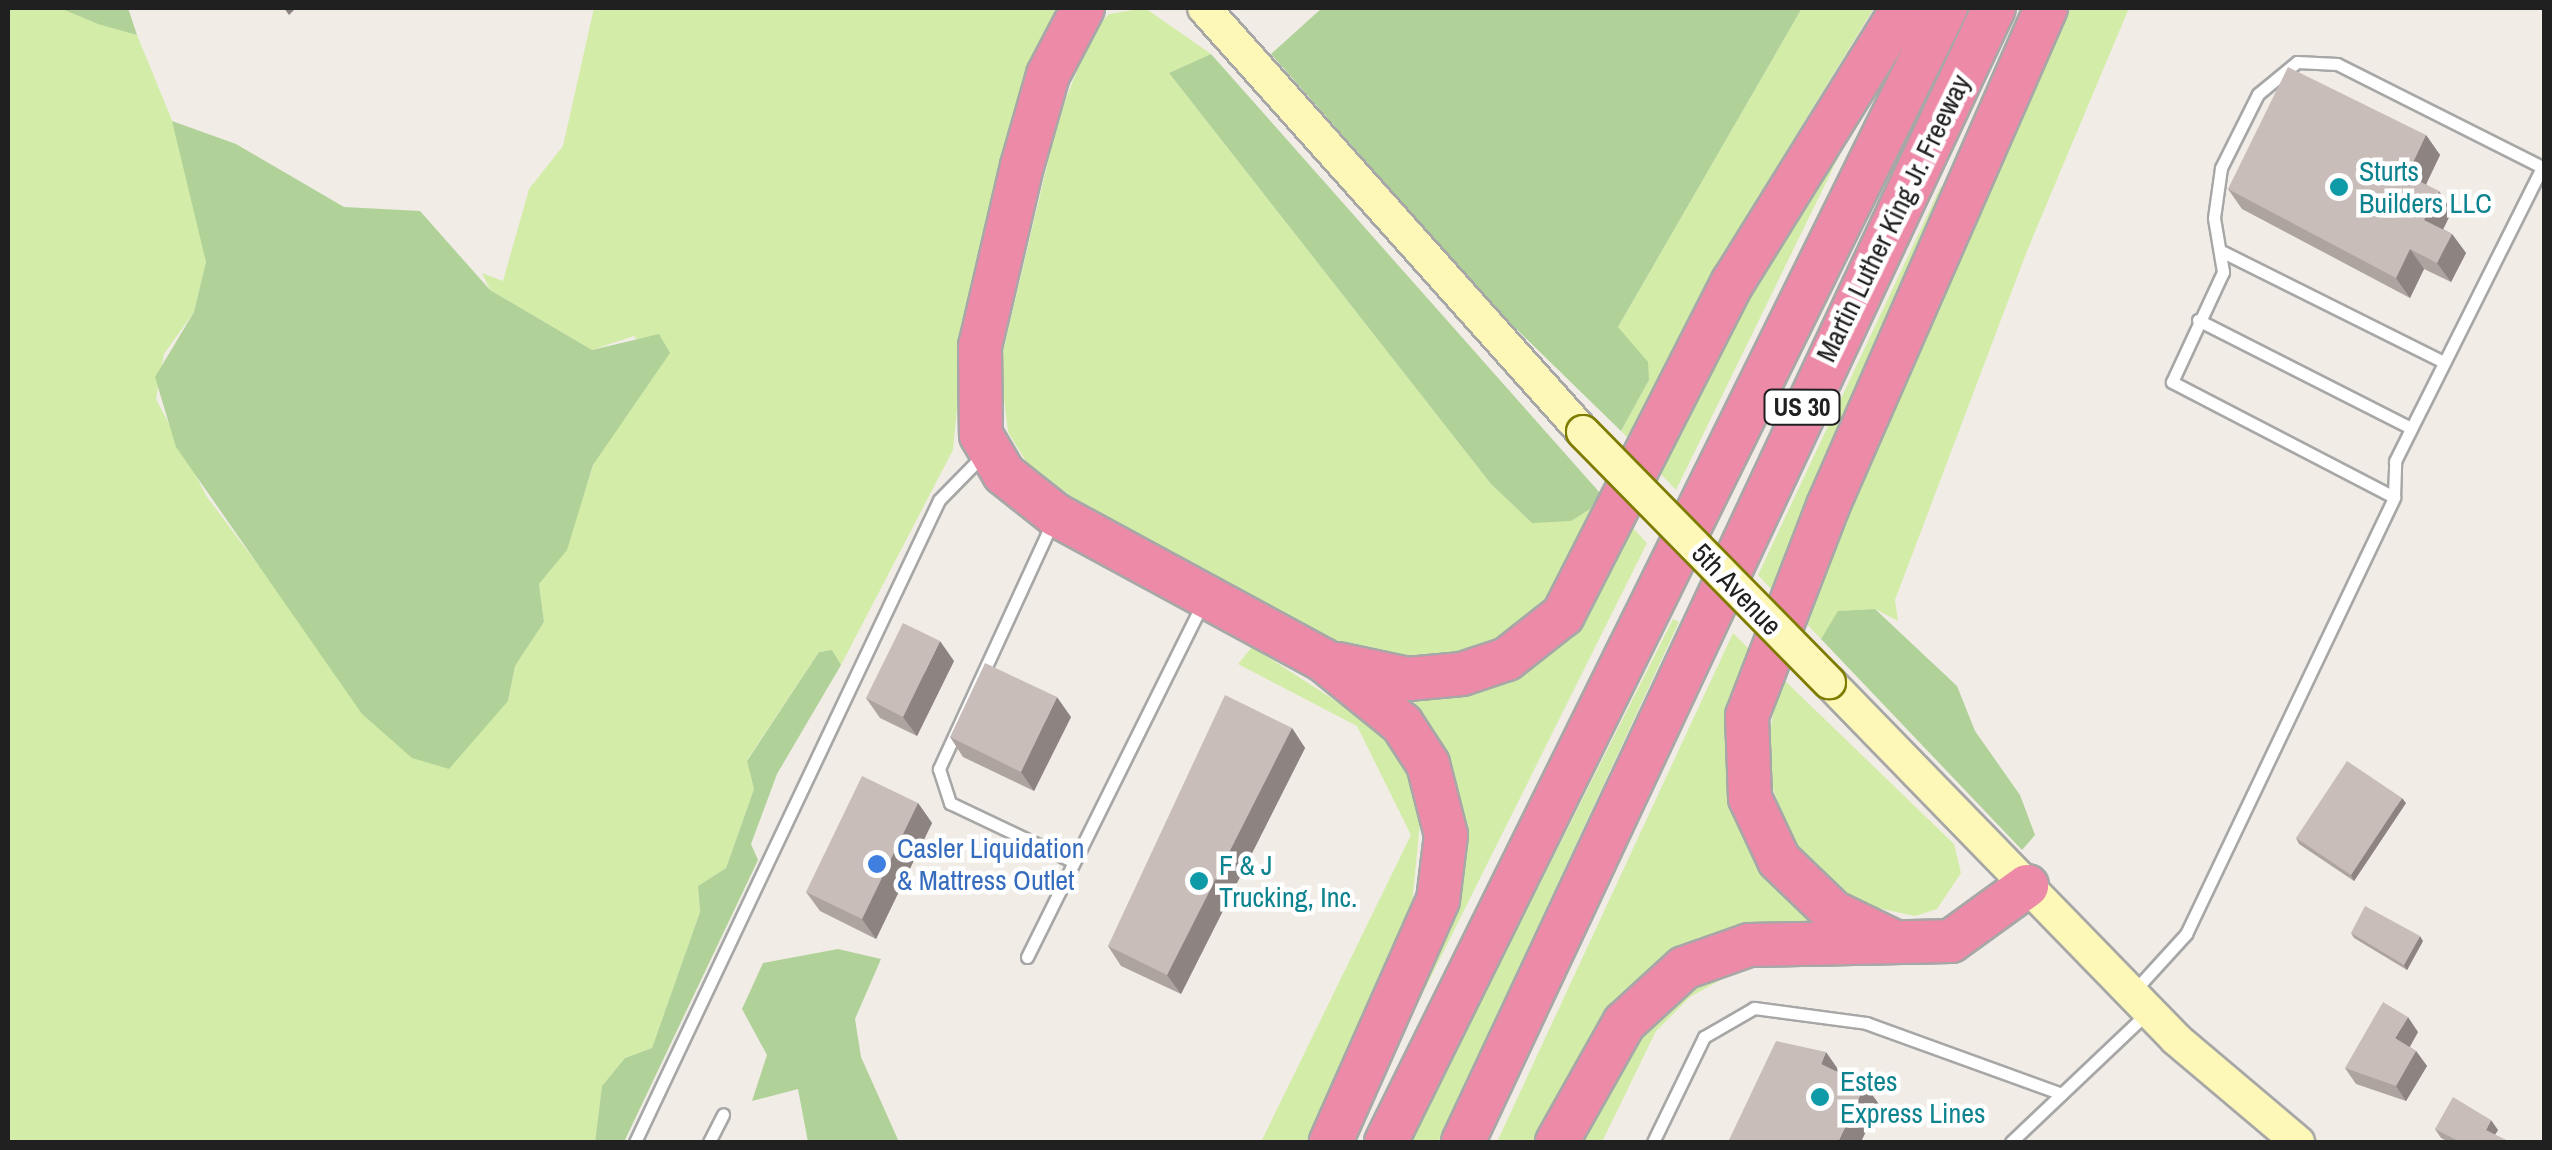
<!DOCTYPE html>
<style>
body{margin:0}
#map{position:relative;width:2552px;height:1150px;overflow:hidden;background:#f1ece6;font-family:"Archivo Narrow",sans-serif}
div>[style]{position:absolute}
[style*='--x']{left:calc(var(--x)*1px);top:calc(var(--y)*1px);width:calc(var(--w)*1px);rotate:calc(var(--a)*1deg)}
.grass>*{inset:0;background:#d3eda9}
.forest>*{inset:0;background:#b0d298}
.roads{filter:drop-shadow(2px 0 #a7a7a7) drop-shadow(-2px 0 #a7a7a7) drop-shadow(0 2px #a7a7a7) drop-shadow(0 -2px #a7a7a7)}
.lane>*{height:11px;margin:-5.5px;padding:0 5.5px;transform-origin:5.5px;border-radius:5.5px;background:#fff}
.secondary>*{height:32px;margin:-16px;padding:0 16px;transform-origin:16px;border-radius:16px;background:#fdf8b8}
.highway>*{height:42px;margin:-21px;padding:0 21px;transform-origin:21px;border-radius:21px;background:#ec8aa8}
.bridges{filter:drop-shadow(2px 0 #7e7c00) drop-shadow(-2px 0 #7e7c00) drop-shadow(0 2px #7e7c00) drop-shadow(0 -2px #7e7c00)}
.secondary-bridge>*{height:32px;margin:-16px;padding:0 16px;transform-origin:16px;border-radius:16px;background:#fdf8b8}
.wall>*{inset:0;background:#ada39f}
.shaded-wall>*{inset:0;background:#8d8482}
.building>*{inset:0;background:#c9bdb9}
.dots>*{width:28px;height:28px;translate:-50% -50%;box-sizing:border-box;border:5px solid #fff;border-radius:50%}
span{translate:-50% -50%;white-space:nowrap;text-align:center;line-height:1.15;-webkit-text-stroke:9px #fff;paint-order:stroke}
.shield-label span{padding:2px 8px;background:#fff;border:2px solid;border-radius:8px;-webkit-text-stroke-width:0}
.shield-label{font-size:25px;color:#202020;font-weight:700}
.culture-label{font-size:28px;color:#0d838f}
.left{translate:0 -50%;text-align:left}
.street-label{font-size:28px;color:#202020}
.shop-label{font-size:28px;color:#366cbe}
.frame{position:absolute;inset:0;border:10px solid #202020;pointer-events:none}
</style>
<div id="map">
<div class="grass">
<i style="clip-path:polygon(8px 8px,60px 8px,137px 35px,185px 152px,206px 262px,194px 312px,164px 354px,156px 399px,207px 497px,301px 622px,508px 701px,515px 666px,544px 622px,539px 584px,566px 550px,594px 463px,659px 368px,634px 336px,592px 350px,490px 290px,482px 273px,503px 281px,529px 189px,563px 146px,594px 8px,1058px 8px,1024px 83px,966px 315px,953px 450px,841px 665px,832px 650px,819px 652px,747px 760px,754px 789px,726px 868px,698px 886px,700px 912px,652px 1048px,625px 1058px,602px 1086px,595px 1142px,8px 1142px)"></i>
<i style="clip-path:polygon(1145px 8px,1211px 54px,1169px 73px,1491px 484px,1532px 523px,1590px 509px,1600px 493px,1606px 500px,1561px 582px,1512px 632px,1441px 662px,1355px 651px,1088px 509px,1027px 463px,1008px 432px,1000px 364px,1058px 119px,1092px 33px,1109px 14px)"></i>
<i style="clip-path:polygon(1802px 8px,1874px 8px,1723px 254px,1631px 441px,1621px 431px,1649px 380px,1618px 327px)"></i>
<i style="clip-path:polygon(2067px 8px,2129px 8px,2027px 251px,1895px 600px,1898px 621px,1875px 609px,1839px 611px,1821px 639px,1803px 620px)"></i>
<i style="clip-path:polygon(1860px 113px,1676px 490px,1659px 472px,1746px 295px)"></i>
<i style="clip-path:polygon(1941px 186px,1948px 189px,1775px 593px,1758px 575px)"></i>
<i style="clip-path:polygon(1632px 527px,1647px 543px,1379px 1081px,1443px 933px,1414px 698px,1517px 675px,1541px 660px,1584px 619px)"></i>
<i style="clip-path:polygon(1673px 619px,1679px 622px,1438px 1142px,1410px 1142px)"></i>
<i style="clip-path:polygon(1733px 633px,1749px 649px,1728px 746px,1828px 925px,1728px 933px,1540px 1142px,1497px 1142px)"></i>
<i style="clip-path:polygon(1252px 647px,1387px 734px,1422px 802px,1412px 905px,1306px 1142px,1261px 1142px,1411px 835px,1357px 726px,1238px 664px)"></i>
<i style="clip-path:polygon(1779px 675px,1954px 844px,1961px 873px,1937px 909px,1915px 916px,1859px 904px,1794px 848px,1765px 766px)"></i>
<i style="clip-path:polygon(1735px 972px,1690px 997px,1656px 1031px,1602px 1142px,1572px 1142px,1625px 1046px,1672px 992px)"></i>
</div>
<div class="forest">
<i style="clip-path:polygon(60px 8px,128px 8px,137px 35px,98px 24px)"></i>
<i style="clip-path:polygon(1322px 8px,1802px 8px,1618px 327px,1648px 362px,1649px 380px,1621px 431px,1500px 313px,1271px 54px)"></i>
<i style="clip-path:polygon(1211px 54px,1600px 493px,1590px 509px,1571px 521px,1532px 523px,1491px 484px,1169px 73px)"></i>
<i style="clip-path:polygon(172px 121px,236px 144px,344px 207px,420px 211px,490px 290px,592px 350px,659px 334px,670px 353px,593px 465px,567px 550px,539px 584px,544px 622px,515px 666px,508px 701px,449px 769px,412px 758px,362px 714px,176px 447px,155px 377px,194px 312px,206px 262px)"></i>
<i style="clip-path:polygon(1875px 609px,1957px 686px,1975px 731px,2020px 795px,2035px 835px,2022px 850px,1821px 639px,1838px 611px)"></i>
<i style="clip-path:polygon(832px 650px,841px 665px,777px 774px,751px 844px,758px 860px,624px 1142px,595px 1142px,602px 1086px,625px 1058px,652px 1048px,700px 912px,698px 886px,726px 868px,754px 789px,747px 761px,819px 652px)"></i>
<i style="clip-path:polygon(838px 949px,881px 959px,855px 1019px,861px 1057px,899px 1142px,808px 1142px,798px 1089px,752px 1101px,767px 1055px,742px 1009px,763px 963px)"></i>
</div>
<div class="roads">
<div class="lane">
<i style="--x:2221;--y:251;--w:249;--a:26.5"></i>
<i style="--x:2198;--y:320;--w:239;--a:26.9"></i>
<i style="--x:1052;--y:523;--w:271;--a:114.7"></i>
<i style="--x:939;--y:769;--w:36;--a:72"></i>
<i style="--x:950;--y:803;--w:137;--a:25.4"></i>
<i style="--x:1027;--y:957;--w:396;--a:-63.6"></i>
<i style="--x:2135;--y:990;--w:76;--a:-47.7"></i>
<i style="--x:2186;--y:934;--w:484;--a:-64.5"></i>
<i style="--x:2394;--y:497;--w:36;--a:-88"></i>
<i style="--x:2395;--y:461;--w:329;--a:-63.4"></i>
<i style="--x:2542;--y:167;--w:229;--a:-153.3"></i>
<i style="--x:2337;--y:64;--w:40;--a:-177.1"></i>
<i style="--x:2297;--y:62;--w:50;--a:140.6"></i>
<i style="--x:2258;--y:94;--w:83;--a:116.6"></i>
<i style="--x:2221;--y:168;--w:50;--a:98"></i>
<i style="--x:2214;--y:218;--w:55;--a:80.5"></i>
<i style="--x:2223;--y:272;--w:121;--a:114.9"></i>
<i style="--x:2172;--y:382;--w:250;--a:27.4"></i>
<i style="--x:635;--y:1142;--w:710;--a:-64.66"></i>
<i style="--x:939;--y:500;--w:64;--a:-45.6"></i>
<i style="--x:709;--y:1142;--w:31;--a:-63"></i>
<i style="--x:1653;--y:1142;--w:117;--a:-64.1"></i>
<i style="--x:1704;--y:1037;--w:58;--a:-30.1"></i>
<i style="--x:1754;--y:1008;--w:113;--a:7.6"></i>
<i style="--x:1866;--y:1023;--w:208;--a:19.9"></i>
<i style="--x:2011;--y:1142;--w:186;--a:-43.5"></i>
</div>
<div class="secondary">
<i style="--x:1204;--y:8;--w:569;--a:48.21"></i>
<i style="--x:1829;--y:682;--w:498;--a:45.8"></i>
<i style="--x:2176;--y:1039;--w:160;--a:40.2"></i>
</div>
<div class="highway">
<i style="--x:1083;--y:8;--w:76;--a:117.6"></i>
<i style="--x:1048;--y:75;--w:95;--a:105.9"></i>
<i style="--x:1022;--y:166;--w:185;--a:103.1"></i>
<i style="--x:980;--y:346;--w:89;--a:89.4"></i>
<i style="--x:981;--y:435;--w:45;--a:59.5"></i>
<i style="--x:1004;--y:474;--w:66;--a:38.3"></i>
<i style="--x:1056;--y:515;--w:304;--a:28.5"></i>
<i style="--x:1323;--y:660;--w:102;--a:39"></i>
<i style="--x:1402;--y:724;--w:48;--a:57"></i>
<i style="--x:1428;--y:764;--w:73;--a:75.8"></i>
<i style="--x:1446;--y:835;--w:65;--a:97"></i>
<i style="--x:1438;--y:900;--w:265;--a:113.9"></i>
<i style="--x:1338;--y:664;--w:72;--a:12.1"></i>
<i style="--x:1408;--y:679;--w:54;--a:-5.3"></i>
<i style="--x:1462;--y:674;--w:47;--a:-18.4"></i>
<i style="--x:1507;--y:659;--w:71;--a:-38.2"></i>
<i style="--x:1563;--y:615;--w:374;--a:-63"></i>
<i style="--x:1733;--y:282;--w:322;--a:-58.2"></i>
<i style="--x:1895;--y:942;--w:69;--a:-154.2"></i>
<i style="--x:1833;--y:912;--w:75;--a:-136.1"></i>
<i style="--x:1779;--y:860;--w:68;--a:-115.1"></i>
<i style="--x:1750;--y:798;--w:82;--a:-92.1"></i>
<i style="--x:1747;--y:716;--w:225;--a:-68.9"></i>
<i style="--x:1828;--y:506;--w:544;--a:-66.36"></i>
<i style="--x:1386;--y:1142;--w:1265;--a:-63.72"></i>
<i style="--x:1463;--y:1142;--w:1252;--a:-64.91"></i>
<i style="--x:1557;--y:1142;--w:137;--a:-60.6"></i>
<i style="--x:1624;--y:1023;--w:81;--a:-42.5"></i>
<i style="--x:1684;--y:968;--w:69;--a:-19.5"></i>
<i style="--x:1749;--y:945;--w:202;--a:-1.1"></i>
<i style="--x:1951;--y:941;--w:94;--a:-35.9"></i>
</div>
</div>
<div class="bridges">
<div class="secondary-bridge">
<i style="--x:1583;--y:432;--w:351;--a:45.5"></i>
</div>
</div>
<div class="wall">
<i style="clip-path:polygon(2426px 135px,2440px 155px,2426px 184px,2452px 211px,2443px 229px,2452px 234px,2466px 253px,2451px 282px,2424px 269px,2410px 298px,2242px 209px,2228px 189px)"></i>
<i style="clip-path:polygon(954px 661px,917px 736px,880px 718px,866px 698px)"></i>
<i style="clip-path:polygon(1071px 717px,1034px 791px,963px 757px,950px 737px)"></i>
<i style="clip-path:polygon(1292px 728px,1305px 748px,1181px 994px,1121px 966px,1108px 946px)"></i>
<i style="clip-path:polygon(918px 803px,932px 823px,876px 939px,820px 911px,806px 892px)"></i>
<i style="clip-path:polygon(2406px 803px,2354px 881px,2299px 844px,2296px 838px)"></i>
<i style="clip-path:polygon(2351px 933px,2423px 941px,2407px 970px,2354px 938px)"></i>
<i style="clip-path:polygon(2418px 1032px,2410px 1047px,2416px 1051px,2427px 1066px,2406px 1101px,2356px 1084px,2345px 1068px)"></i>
<i style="clip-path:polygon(2435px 1129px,2498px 1130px,2495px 1135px,2510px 1142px,2449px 1142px,2441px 1138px)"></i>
</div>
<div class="shaded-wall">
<i style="clip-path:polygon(284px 8px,296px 8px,289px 15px)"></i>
<i style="clip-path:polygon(2426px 135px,2440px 155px,2421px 195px,2407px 175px)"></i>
<i style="clip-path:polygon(2439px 191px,2452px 211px,2438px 240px,2424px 220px)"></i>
<i style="clip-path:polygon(2452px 234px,2466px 253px,2451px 282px,2437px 263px)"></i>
<i style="clip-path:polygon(2410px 249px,2424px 269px,2410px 298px,2396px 278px)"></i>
<i style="clip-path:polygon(940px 641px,954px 661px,917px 736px,903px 717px)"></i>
<i style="clip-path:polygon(1057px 697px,1071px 717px,1034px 791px,1021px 772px)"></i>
<i style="clip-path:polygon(1292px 728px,1305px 748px,1181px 994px,1167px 975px)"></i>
<i style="clip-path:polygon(2402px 798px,2406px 803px,2354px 881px,2351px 875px)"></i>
<i style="clip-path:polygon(918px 803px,932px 823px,876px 939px,862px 919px)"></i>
<i style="clip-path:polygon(2420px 936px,2423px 941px,2407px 970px,2404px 965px)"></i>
<i style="clip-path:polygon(2408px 1017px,2418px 1032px,2406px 1053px,2395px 1038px)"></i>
<i style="clip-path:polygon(2416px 1051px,2427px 1066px,2406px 1101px,2396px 1086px)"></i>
<i style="clip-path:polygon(1826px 1052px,1840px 1072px,1835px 1083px,1821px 1064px)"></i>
<i style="clip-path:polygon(1865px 1085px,1879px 1104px,1861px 1142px,1838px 1142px)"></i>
<i style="clip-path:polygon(2491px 1120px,2498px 1130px,2492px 1139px,2486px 1130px)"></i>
</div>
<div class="building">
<i style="clip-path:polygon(2288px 67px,2426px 135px,2407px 175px,2439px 191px,2424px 220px,2452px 234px,2437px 263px,2410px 249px,2396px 278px,2228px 189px)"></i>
<i style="clip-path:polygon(903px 623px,940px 641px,903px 717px,866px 698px)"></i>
<i style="clip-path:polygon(985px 663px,1057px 697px,1021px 772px,950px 737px)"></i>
<i style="clip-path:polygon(1225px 695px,1292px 728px,1167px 975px,1108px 946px)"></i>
<i style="clip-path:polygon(2347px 761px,2402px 798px,2351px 875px,2296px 838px)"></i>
<i style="clip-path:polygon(862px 776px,918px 803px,862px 919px,806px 892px)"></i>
<i style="clip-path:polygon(2365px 906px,2420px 936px,2404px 965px,2351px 933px)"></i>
<i style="clip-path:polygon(2383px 1002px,2408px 1017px,2395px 1038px,2416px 1051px,2396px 1086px,2345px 1068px)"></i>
<i style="clip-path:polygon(1776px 1041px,1826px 1052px,1821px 1064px,1865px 1085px,1838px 1142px,1728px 1142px)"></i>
<i style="clip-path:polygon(2453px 1097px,2491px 1120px,2486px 1130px,2510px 1142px,2460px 1142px,2435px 1129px)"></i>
</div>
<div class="dots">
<i style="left:2339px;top:187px;background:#0f9aa8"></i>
<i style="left:877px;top:864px;background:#3f7fe0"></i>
<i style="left:1199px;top:881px;background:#0f9aa8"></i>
<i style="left:1820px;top:1097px;background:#0f9aa8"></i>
</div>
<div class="shield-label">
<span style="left:1802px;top:407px">US 30</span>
</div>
<div class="culture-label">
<span class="left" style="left:2359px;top:187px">Sturts<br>Builders LLC</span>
<span class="left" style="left:1219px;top:881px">F &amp; J<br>Trucking, Inc.</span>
<span class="left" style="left:1840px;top:1097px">Estes<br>Express Lines</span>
</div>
<div class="street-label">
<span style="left:1893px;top:218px;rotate:-64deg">Martin Luther King Jr. Freeway</span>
<span style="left:1737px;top:589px;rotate:46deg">5th Avenue</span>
</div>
<div class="shop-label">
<span class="left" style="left:897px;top:864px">Casler Liquidation<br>&amp; Mattress Outlet</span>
</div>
<div class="frame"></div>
</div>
